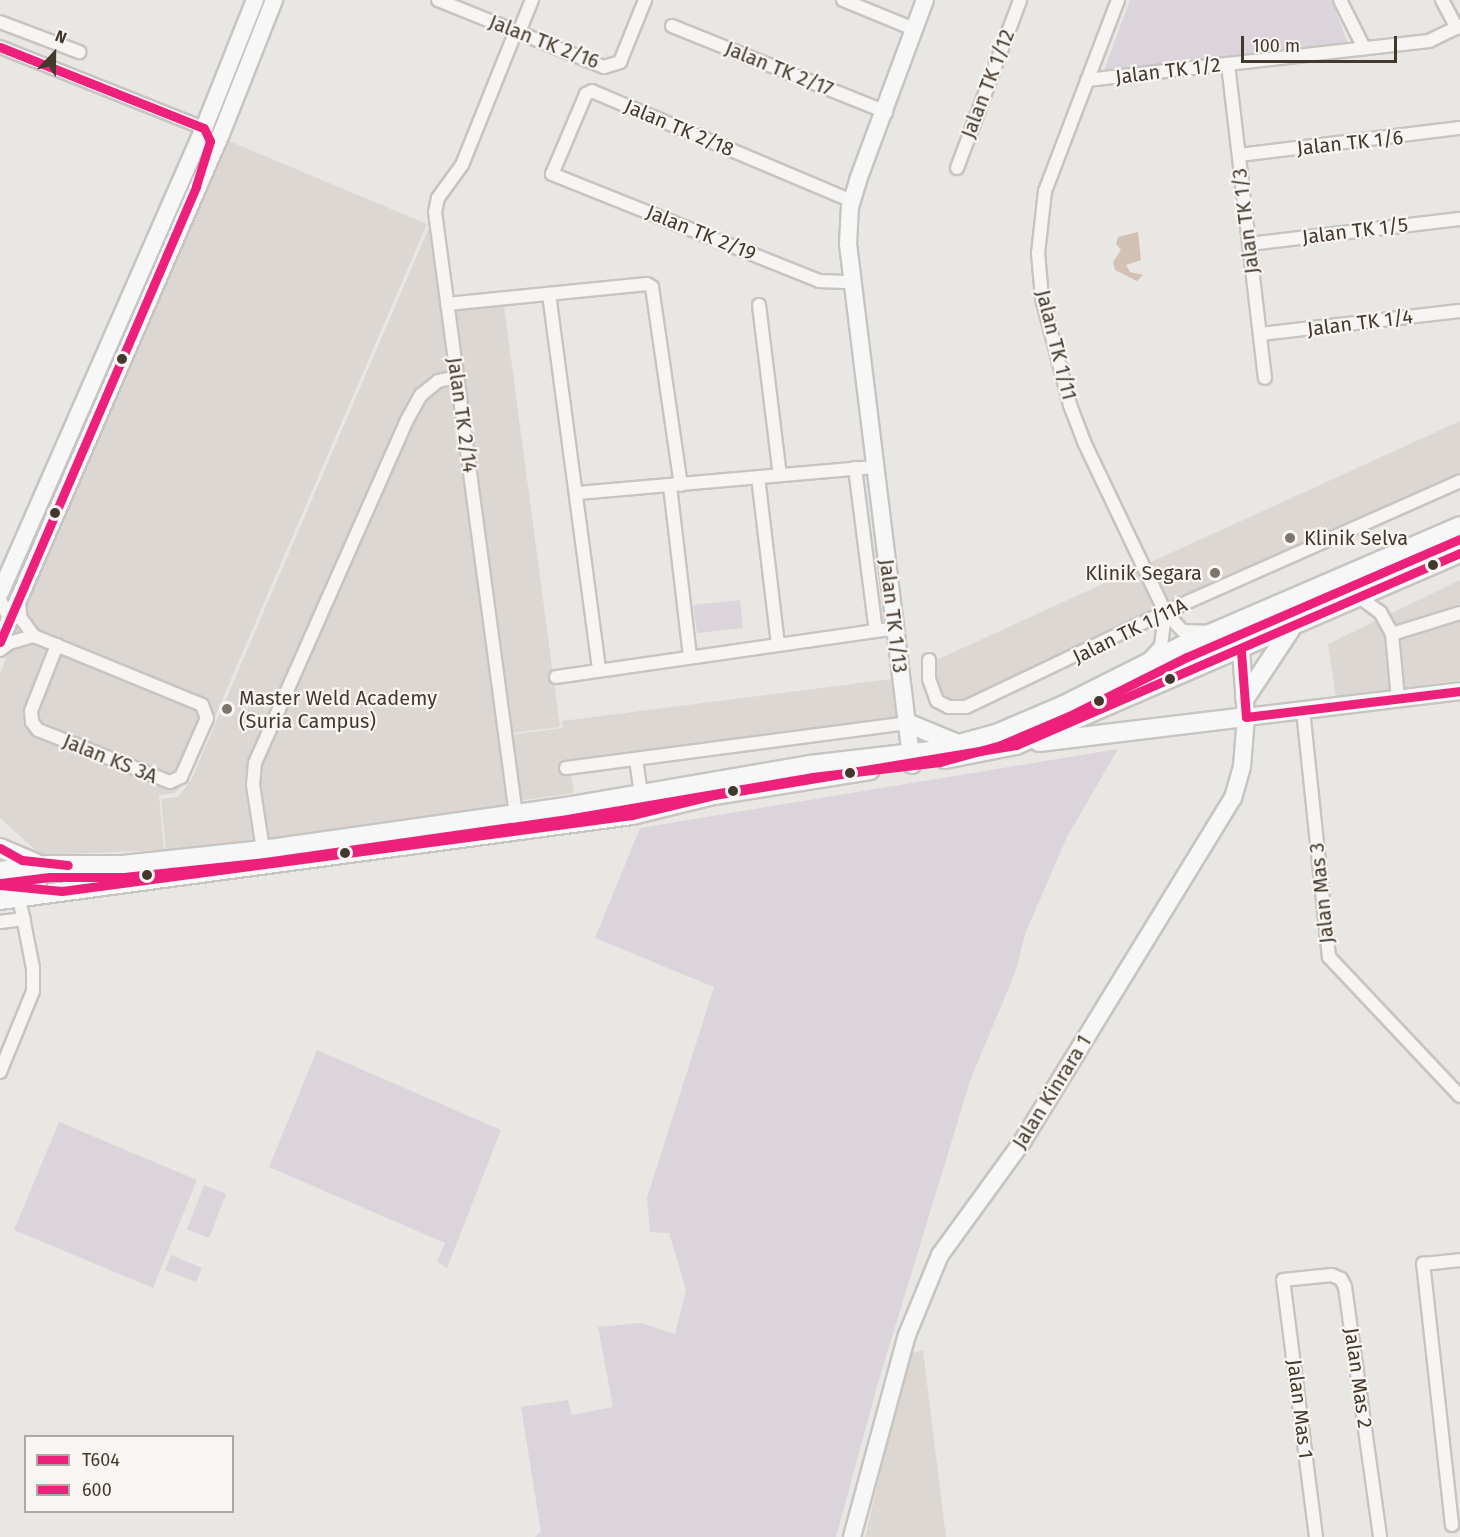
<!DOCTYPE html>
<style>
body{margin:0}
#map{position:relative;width:1460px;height:1537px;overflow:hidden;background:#e9e7e4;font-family:"Fira Sans",sans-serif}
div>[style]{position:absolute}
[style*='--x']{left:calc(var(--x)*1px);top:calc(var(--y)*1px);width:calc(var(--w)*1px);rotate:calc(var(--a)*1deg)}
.built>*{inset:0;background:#dcd7d3}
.green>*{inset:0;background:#dbd4db}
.water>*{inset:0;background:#d3c1b4}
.roads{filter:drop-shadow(2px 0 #c7c5c2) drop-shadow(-2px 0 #c7c5c2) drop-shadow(0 2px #c7c5c2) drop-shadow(0 -2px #c7c5c2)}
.street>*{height:12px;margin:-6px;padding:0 6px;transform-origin:6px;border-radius:6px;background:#f6f5f4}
.secondary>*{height:16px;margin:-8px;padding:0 8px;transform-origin:8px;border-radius:8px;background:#f8f7f7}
.primary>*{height:18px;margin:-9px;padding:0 9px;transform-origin:9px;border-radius:9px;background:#f8f7f7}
.bus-1>*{height:9px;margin:-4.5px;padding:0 4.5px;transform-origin:4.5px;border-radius:4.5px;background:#ed207b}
.bus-2>*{height:9px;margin:-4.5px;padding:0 4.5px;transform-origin:4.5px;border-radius:4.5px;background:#ed207b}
.dots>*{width:16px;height:16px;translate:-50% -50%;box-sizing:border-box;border:3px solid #f8f5f3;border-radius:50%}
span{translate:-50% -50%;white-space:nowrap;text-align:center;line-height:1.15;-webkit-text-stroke:4.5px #f8f5f3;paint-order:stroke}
.street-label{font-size:20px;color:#42382b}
.poi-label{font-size:20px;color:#42382b}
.left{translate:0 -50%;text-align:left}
.right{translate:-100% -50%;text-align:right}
.legend{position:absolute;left:24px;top:1435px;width:210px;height:78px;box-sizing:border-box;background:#f8f5f3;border:2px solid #afa9a3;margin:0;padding:8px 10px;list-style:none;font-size:18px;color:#42382b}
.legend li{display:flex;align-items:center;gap:12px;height:30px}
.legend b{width:30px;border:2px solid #afa9a3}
.north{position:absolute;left:24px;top:24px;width:60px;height:60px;-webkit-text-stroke:4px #f8f5f3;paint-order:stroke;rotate:22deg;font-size:16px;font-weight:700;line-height:24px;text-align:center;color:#42382b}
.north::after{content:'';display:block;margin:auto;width:21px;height:27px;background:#42382b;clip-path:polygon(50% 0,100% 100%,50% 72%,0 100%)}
.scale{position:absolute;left:1241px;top:36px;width:156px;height:27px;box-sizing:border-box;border:3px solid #42382b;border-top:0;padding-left:8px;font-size:18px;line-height:21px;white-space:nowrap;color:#42382b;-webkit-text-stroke:4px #f8f5f3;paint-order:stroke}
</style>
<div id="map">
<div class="built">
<i style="clip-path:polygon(229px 141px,427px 224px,189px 777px,175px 793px,159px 795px,164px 850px,41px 855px,0 818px,0 674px,40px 569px)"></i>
<i style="clip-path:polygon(431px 223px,444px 311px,504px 306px,560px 727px,503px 734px,512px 808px,166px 851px,161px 799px,178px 797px,192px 778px)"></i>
<i style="clip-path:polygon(1460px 421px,1460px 476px,965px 703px,950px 704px,941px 698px,934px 678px,934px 661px)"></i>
<i style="clip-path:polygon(1460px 580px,1460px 680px,1336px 697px,1328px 644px)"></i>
<i style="clip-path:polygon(899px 678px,904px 720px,570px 765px,574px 793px,518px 801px,509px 735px,563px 728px,562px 721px)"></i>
<i style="clip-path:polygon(923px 1350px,946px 1537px,865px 1537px,909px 1354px)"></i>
</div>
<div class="green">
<i style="clip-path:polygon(1130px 0,1331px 0,1348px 43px,1104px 70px)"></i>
<i style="clip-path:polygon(740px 600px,743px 628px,697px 633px,693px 605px)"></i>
<i style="clip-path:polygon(1118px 749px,1067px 837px,1025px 934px,1016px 970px,970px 1081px,878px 1383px,836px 1537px,535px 1537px,541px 1532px,521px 1407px,568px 1400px,572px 1415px,613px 1407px,598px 1327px,641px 1323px,675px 1334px,686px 1290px,669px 1233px,650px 1232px,647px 1198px,714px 987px,595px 938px,640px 828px)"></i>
<i style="clip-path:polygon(317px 1050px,501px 1130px,447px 1268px,437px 1262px,445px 1243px,269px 1167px)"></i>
<i style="clip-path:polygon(59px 1122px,197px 1180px,153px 1288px,14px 1230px)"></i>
<i style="clip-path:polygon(204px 1185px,226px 1194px,209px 1238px,187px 1229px)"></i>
<i style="clip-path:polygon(171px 1255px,202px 1268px,196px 1282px,165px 1270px)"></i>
</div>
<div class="water">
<i style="clip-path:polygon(1138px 232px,1141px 260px,1126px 265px,1130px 272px,1143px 275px,1137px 281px,1115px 270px,1113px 262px,1121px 250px,1116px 244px,1118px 237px)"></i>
</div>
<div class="roads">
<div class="street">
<i style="--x:438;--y:0;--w:179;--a:22"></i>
<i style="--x:604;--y:67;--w:17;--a:-17"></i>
<i style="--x:620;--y:62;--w:67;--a:-68"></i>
<i style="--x:843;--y:0;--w:77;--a:22.2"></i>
<i style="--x:1118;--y:0;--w:204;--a:110.9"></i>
<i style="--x:1045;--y:191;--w:62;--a:96.4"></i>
<i style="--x:1038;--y:253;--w:45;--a:84.9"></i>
<i style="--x:1042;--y:298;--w:111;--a:75.3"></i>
<i style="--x:1070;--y:405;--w:40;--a:69"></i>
<i style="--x:1084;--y:442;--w:188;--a:64.5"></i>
<i style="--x:1165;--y:612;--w:26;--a:47"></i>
<i style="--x:1183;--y:631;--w:24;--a:2"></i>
<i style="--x:1340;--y:0;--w:54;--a:63.4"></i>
<i style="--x:1442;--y:0;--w:32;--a:62"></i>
<i style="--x:0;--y:22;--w:85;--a:20.8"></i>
<i style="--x:672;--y:26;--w:231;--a:21.9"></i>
<i style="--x:519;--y:32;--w:35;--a:-68"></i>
<i style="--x:0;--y:47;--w:219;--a:21.7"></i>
<i style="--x:1228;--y:64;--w:316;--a:83.3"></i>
<i style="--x:1087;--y:80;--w:344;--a:-6.5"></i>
<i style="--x:1429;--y:41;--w:34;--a:-26"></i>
<i style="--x:1239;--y:155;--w:223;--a:-7"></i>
<i style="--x:957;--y:168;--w:179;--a:-69.4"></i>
<i style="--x:852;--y:201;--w:282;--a:-157.1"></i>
<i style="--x:592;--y:91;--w:7;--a:153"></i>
<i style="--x:586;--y:94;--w:87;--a:113"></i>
<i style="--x:552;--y:174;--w:288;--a:21.8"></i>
<i style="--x:819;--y:281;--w:33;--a:2"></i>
<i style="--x:1249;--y:244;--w:212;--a:-6.8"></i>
<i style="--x:549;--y:294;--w:378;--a:82.4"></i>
<i style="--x:447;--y:304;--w:201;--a:-5.7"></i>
<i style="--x:647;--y:284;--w:6;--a:31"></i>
<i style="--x:652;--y:287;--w:200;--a:81.7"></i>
<i style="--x:759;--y:305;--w:171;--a:83"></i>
<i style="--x:1260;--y:334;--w:201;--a:-6.6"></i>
<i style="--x:855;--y:468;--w:164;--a:82.7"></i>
<i style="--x:758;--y:477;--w:168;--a:83.2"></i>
<i style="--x:670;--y:486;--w:171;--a:83.3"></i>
<i style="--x:578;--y:493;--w:297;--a:-5"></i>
<i style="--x:1359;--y:597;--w:26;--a:36"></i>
<i style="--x:1380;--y:612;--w:25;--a:61"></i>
<i style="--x:1392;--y:634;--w:65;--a:84.7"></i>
<i style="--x:0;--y:600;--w:20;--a:63"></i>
<i style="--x:19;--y:601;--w:16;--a:86"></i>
<i style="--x:20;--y:617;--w:24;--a:54"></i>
<i style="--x:34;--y:636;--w:182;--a:22.3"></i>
<i style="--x:202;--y:705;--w:14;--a:69"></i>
<i style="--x:207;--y:718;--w:64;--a:113.8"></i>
<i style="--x:181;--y:777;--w:12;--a:156"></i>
<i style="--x:170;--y:782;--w:142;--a:-158.5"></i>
<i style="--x:38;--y:730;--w:10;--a:-127"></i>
<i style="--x:32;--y:722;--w:11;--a:-95"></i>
<i style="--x:31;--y:711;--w:71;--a:-68.5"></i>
<i style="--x:1392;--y:634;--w:71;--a:-17.2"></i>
<i style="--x:0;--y:650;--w:11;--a:-38"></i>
<i style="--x:9;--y:643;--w:26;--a:-16"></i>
<i style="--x:929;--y:660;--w:19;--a:90"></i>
<i style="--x:929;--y:679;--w:23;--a:70"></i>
<i style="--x:937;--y:701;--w:13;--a:27"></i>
<i style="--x:949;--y:707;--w:17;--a:0"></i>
<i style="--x:966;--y:707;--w:221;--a:-25.5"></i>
<i style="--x:1165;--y:612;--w:323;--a:-23.9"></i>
<i style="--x:1148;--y:660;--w:19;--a:-47"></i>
<i style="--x:1161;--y:646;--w:34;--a:-83"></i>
<i style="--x:556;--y:677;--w:343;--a:-8.2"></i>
<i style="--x:1303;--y:710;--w:248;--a:84"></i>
<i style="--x:1329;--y:957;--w:191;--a:46.7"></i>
<i style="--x:636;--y:759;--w:36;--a:82"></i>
<i style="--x:566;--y:768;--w:344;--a:-7.5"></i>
<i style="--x:516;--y:815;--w:608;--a:-97.65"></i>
<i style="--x:435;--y:212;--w:14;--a:-78"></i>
<i style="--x:438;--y:198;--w:41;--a:-54"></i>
<i style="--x:462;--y:165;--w:144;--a:-68.1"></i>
<i style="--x:263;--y:850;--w:66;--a:-98.7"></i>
<i style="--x:253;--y:785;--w:22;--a:-85"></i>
<i style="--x:255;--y:763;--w:375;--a:-66.1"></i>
<i style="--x:407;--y:420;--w:29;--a:-61"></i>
<i style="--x:421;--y:395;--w:22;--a:-39"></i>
<i style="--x:438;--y:381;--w:19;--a:-12"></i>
<i style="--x:0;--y:922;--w:24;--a:-7"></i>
<i style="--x:0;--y:1072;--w:87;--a:-67.8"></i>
<i style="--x:33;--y:991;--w:23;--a:-90"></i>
<i style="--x:33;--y:968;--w:72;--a:-101.2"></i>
<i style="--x:1452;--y:1525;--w:263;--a:-96.3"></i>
<i style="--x:1423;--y:1264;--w:37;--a:-6"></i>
<i style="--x:1316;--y:1537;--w:259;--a:-97.3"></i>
<i style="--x:1283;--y:1280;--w:49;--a:-5.8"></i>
<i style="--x:1332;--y:1275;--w:10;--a:24"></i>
<i style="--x:1341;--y:1279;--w:9;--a:63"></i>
<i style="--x:1345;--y:1287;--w:252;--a:82"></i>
</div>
<div class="secondary">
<i style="--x:0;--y:593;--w:508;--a:-66.31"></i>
<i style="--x:204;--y:128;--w:138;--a:-68.3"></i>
<i style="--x:0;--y:642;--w:554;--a:-66.49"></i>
<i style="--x:221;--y:134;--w:144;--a:-68.4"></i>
<i style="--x:1246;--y:717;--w:216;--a:-6.9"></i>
<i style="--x:912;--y:765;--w:525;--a:-97"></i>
<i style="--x:848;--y:244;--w:37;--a:-87"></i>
<i style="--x:850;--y:207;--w:28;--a:-73"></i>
<i style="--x:858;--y:180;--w:192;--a:-69.6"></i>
<i style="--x:852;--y:1537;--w:209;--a:-74.8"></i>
<i style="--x:907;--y:1335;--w:87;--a:-67.6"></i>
<i style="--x:940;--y:1255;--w:140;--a:-54"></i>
<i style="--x:1022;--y:1142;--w:404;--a:-58.5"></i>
<i style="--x:1233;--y:798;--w:33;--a:-74"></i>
<i style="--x:1242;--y:766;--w:49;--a:-85.3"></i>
<i style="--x:1246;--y:717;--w:66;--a:-94.3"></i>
</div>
<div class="primary">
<i style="--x:1241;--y:651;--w:22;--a:-60"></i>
<i style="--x:1252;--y:632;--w:54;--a:-29"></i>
<i style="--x:1179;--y:661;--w:35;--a:-22"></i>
<i style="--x:1211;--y:648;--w:28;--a:6"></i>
<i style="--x:1245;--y:698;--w:82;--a:-56.5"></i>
<i style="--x:907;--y:723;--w:55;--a:22.4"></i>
<i style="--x:1039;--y:742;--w:209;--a:-6.9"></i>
<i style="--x:945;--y:759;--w:72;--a:-11.2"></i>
<i style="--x:1016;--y:745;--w:484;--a:-23.4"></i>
<i style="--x:0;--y:848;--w:39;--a:23"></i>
<i style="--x:0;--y:871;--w:49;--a:-7"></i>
<i style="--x:49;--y:865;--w:74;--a:0"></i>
<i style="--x:123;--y:865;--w:141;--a:-6.1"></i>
<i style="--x:263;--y:850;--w:311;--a:-8.1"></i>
<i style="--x:571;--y:806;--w:242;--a:-9.7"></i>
<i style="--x:810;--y:765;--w:128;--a:-6.7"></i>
<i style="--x:937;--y:750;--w:61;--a:-15.2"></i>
<i style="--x:996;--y:734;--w:74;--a:-23.1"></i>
<i style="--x:1064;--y:705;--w:132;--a:-26.6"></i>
<i style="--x:1182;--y:646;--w:303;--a:-23.3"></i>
<i style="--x:0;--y:885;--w:37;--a:2"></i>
<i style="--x:0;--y:900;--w:638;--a:-7.66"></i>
<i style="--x:632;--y:815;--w:84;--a:-13.7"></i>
<i style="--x:714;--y:795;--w:158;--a:-9.1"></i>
</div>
</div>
<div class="bus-1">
<i style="--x:0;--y:47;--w:219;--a:21.7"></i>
<i style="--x:0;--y:642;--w:496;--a:-66.7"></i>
<i style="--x:196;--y:186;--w:47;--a:-72.7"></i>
<i style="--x:210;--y:141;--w:14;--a:-115"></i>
<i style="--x:1241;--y:651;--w:66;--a:85.7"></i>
<i style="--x:1246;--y:717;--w:216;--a:-6.9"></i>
<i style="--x:0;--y:848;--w:25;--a:29"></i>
<i style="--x:22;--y:860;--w:46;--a:6.2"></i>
<i style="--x:0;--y:885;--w:62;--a:5.5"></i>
<i style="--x:62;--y:891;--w:575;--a:-7.59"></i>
<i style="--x:632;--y:815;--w:84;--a:-13.7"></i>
<i style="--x:714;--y:795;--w:306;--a:-9.4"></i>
<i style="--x:1016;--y:745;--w:484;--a:-23.4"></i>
</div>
<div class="bus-2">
<i style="--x:1;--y:883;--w:49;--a:-7"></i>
<i style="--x:50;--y:877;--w:74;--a:0"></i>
<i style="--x:124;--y:877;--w:142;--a:-6.1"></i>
<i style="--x:265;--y:862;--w:311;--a:-8.1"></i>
<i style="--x:573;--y:818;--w:242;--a:-9.7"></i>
<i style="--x:812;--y:777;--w:129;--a:-6.7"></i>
<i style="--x:940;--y:762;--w:63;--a:-15.6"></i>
<i style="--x:1001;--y:745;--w:74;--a:-23.1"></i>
<i style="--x:1069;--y:716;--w:132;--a:-26.6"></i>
<i style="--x:1187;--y:657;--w:297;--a:-23.4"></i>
</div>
<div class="dots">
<i style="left:122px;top:359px;background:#42382b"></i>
<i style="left:55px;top:513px;background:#42382b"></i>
<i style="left:1290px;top:538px;background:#7c756c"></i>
<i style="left:1433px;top:565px;background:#42382b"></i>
<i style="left:1215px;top:573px;background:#7c756c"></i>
<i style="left:1170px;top:679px;background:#42382b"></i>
<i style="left:1099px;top:701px;background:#42382b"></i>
<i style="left:227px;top:709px;background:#7c756c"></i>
<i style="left:850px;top:773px;background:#42382b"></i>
<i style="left:733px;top:791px;background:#42382b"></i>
<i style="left:345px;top:853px;background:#42382b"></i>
<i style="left:147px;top:875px;background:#42382b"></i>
</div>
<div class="street-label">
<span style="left:544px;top:42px;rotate:21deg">Jalan TK 2/16</span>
<span style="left:779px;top:69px;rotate:22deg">Jalan TK 2/17</span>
<span style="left:1168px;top:71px;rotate:-7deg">Jalan TK 1/2</span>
<span style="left:988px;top:84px;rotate:-69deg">Jalan TK 1/12</span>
<span style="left:679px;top:128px;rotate:23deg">Jalan TK 2/18</span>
<span style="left:1350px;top:143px;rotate:-6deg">Jalan TK 1/6</span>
<span style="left:1246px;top:221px;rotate:-97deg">Jalan TK 1/3</span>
<span style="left:1355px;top:231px;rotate:-7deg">Jalan TK 1/5</span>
<span style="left:701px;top:233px;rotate:22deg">Jalan TK 2/19</span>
<span style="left:1360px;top:323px;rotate:-7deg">Jalan TK 1/4</span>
<span style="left:1056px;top:345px;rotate:76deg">Jalan TK 1/11</span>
<span style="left:462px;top:415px;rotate:82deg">Jalan TK 2/14</span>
<span style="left:893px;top:616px;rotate:83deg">Jalan TK 1/13</span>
<span style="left:1130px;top:631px;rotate:-26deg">Jalan TK 1/11A</span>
<span style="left:110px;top:759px;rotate:22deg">Jalan KS 3A</span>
<span style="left:1322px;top:893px;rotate:-96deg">Jalan Mas 3</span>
<span style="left:1052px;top:1092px;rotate:-58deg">Jalan Kinrara 1</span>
<span style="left:1358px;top:1378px;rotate:82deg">Jalan Mas 2</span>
<span style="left:1300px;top:1409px;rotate:83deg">Jalan Mas 1</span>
</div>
<div class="poi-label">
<span class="left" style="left:1304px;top:538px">Klinik Selva</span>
<span class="right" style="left:1202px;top:573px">Klinik Segara</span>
<span class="left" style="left:239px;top:710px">Master Weld Academy<br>(Suria Campus)</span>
</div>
<ul class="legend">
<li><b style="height:8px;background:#ed207b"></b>T604</li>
<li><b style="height:8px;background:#ed207b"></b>600</li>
</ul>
<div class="north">N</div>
<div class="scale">100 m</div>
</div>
